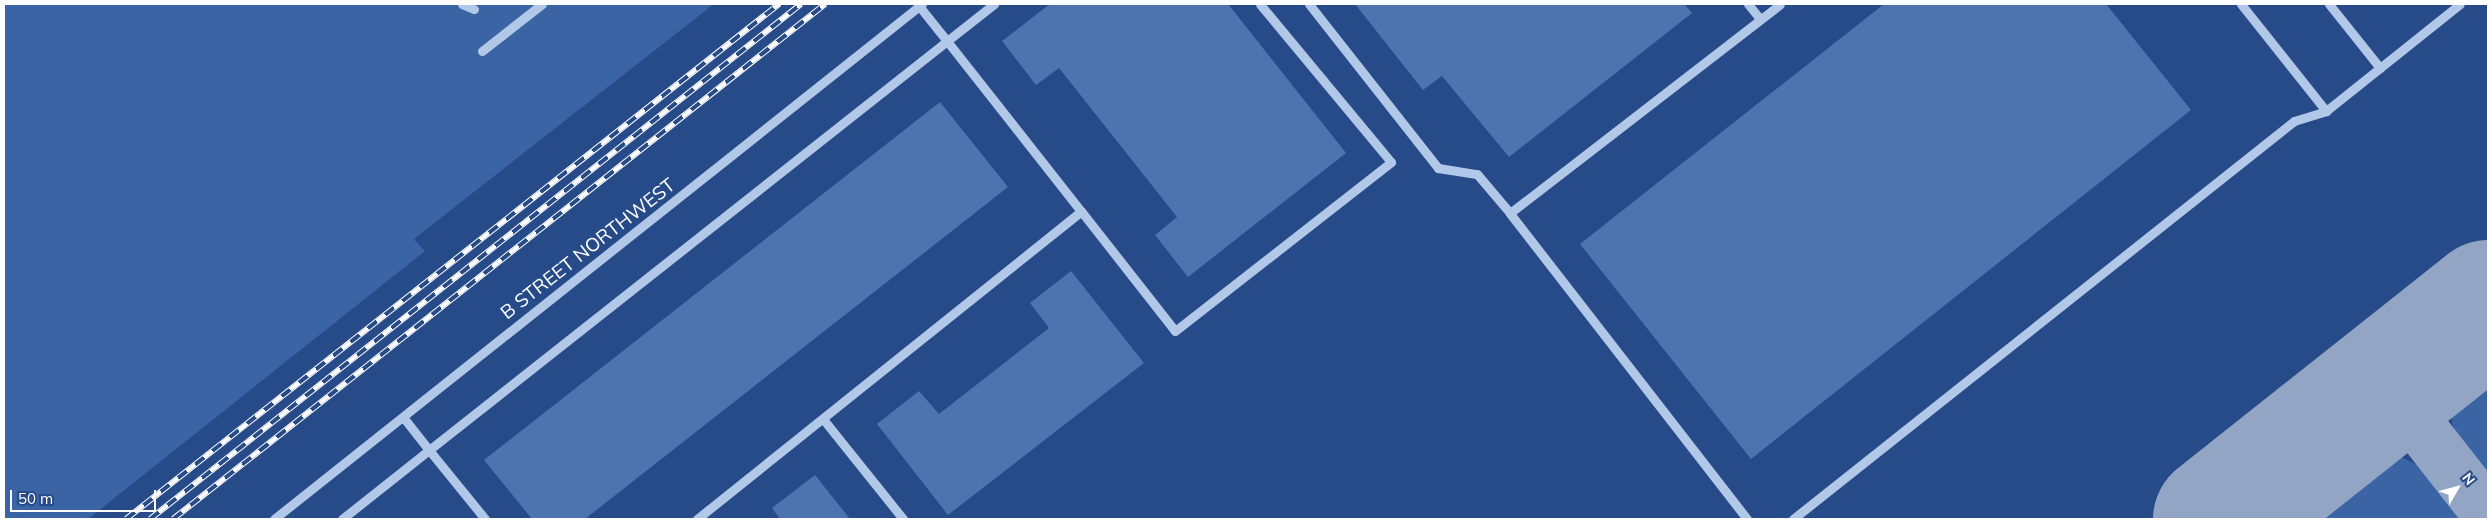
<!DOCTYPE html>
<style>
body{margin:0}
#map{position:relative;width:2492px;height:523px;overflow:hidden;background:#264b88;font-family:Mulish,sans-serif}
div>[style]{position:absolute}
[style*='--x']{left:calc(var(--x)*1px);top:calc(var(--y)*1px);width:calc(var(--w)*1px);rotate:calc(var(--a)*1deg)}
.green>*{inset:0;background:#3a64a4}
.taxiway>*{height:52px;margin:-26px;padding:0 26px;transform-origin:26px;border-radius:26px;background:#92a5c4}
.runway>*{height:131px;margin:-65.5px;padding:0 65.5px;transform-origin:65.5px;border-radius:65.5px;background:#92a5c4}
.building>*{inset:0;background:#4e74b0}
.minor>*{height:9px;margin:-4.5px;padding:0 4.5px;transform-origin:4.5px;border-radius:4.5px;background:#b2c8e9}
.rail>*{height:5.5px;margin-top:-2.75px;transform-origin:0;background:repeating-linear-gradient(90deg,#264b88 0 11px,#fff 0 22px);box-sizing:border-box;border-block:1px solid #fff}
span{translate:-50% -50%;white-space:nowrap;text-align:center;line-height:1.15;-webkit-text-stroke:5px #264b88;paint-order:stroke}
.street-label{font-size:19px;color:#fff}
.frame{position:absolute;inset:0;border:5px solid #fff;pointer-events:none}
.north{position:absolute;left:2432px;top:463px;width:50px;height:50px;-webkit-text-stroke:4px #264b88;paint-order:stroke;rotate:52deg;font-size:14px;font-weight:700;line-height:20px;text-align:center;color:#fff}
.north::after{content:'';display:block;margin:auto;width:18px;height:22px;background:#fff;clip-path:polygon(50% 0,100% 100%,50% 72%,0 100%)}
.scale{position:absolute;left:10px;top:490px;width:146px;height:22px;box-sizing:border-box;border:2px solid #fff;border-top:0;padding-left:6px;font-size:15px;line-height:18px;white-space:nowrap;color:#fff;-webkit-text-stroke:4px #264b88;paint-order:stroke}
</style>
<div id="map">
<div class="green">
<i style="clip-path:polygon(4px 4px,714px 4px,414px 239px,425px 251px,88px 519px,4px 519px)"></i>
<i style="clip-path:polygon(2488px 356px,2488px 481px,2478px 475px,2462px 450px,2452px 423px,2453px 394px,2465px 376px)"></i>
<i style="clip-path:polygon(2391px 452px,2423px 468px,2446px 489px,2467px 519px,2282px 519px,2350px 467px)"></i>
</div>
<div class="taxiway">
<i style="--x:2387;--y:385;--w:164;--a:51.9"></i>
</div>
<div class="runway">
<i style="--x:2218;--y:519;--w:345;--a:-38.4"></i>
</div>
<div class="building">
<i style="clip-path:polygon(1050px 4px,1228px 4px,1346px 153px,1188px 277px,1155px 235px,1177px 217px,1059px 68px,1036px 85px,1002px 41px)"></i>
<i style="clip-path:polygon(1355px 4px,1684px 4px,1692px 13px,1509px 157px,1442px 76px,1423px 90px)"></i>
<i style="clip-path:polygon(1884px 4px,2106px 4px,2191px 110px,1751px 459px,1580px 244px)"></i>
<i style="clip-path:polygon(940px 102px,1008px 187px,585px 519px,532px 519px,484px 460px)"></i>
<i style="clip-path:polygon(1071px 271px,1144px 363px,948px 515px,877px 424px,919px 391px,939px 414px,1049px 328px,1030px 303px)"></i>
<i style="clip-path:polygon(815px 475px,850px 519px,780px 519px,772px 508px)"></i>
</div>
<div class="minor">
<i style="--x:462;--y:4;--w:13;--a:23"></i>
<i style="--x:1309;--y:4;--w:209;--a:51.8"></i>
<i style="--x:1438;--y:168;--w:39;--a:9"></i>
<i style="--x:1477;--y:174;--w:51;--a:49.8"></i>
<i style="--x:1748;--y:4;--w:19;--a:51"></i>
<i style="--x:2241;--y:4;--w:137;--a:51.5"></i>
<i style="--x:2326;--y:111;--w:171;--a:-38.6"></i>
<i style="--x:2329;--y:4;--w:82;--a:51.4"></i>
<i style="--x:919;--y:6;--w:45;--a:51.3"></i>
<i style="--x:947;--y:41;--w:60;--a:-38.2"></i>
<i style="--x:482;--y:51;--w:76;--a:-38.1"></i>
<i style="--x:403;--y:417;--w:42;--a:51.8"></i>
<i style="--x:429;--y:450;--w:660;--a:-38.29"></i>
<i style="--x:947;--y:41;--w:216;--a:51.8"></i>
<i style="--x:823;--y:419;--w:128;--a:51.3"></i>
<i style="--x:274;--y:519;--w:828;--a:-38.48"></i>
<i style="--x:342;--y:519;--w:111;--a:-38.4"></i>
<i style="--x:429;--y:450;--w:89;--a:50.9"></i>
<i style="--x:697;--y:519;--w:492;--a:-38.7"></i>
<i style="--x:1081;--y:211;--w:152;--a:51.9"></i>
<i style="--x:1175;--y:331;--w:274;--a:-38"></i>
<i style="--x:1391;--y:162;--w:205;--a:-129.7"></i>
<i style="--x:1747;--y:519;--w:387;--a:-127.8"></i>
<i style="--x:1510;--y:213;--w:341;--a:-37.7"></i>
<i style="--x:1793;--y:519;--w:640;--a:-38.46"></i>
<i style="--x:2294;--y:121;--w:34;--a:-17"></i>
</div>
<div class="rail">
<i style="--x:126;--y:519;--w:832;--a:-38.26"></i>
<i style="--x:150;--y:519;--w:830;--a:-38.35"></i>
<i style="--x:173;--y:519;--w:831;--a:-38.3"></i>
</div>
<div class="street-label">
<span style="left:588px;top:249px;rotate:-38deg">B STREET NORTHWEST</span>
</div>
<div class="frame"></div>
<div class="north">N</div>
<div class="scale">50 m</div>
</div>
